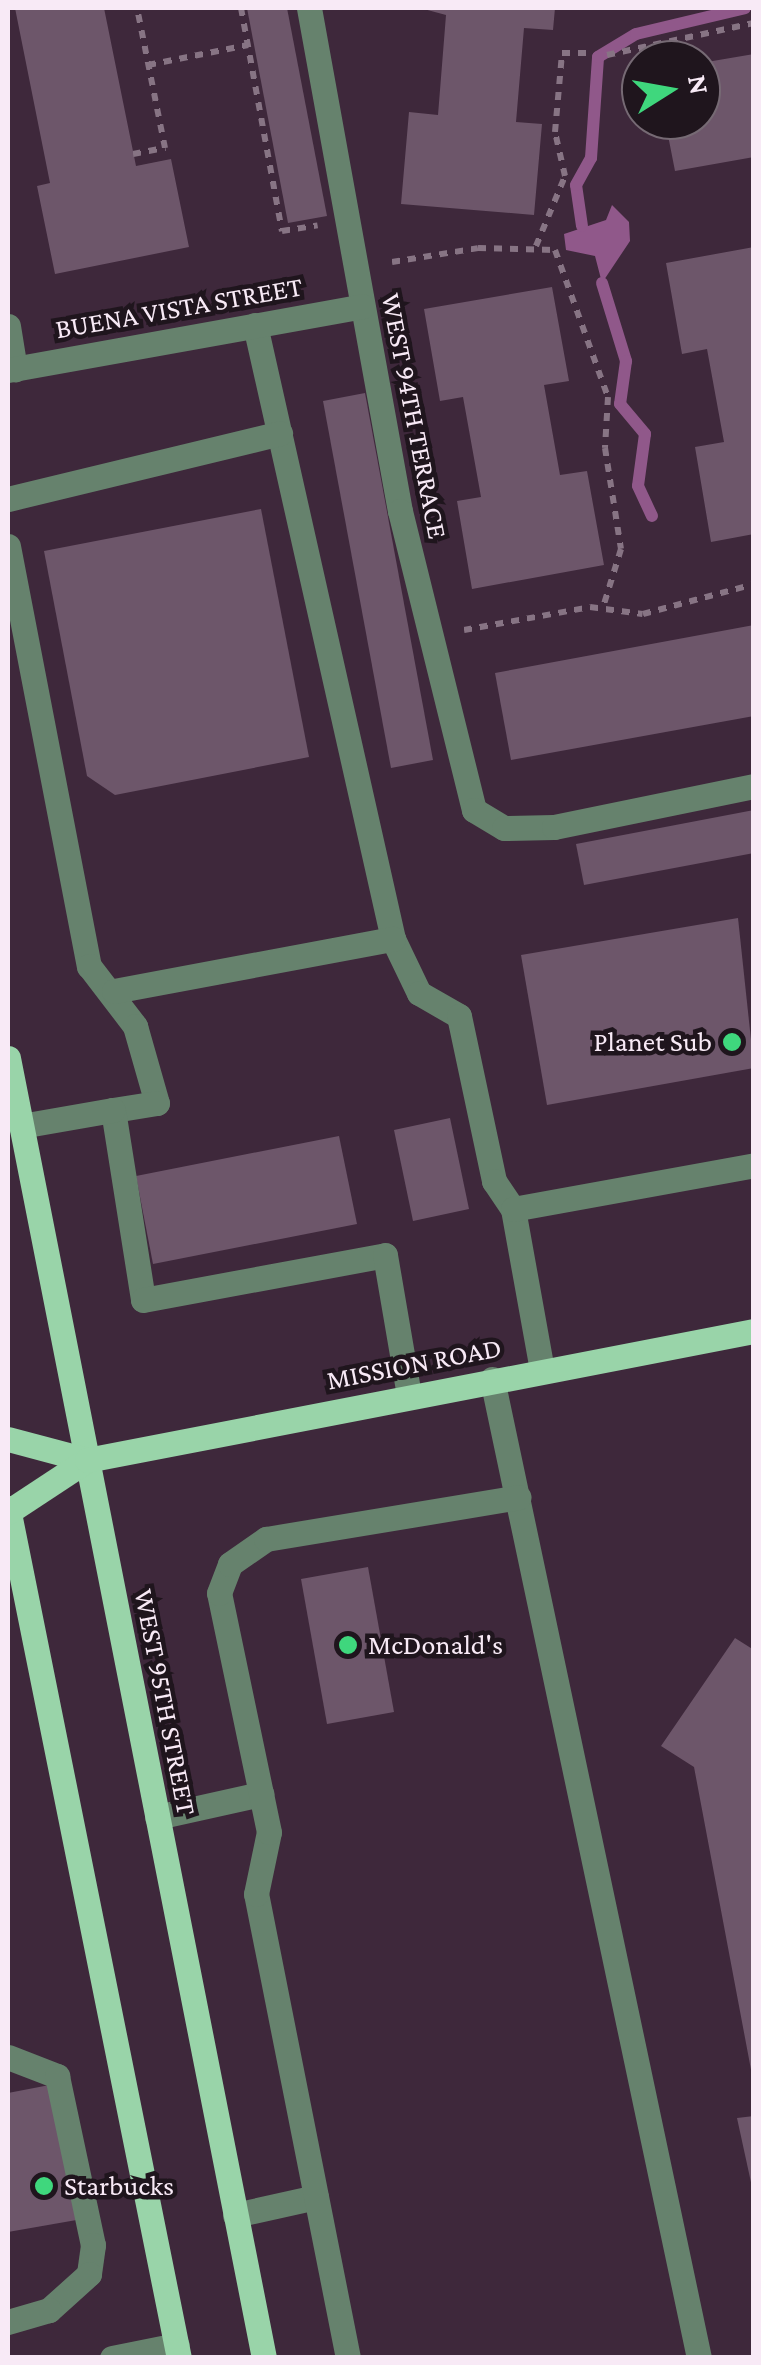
<!DOCTYPE html>
<style>
body{margin:0}
#map{position:relative;width:761px;height:2365px;overflow:hidden;background:#3e283b;font-family:"Crimson Pro",serif}
div>[style]{position:absolute}
[style*='--x']{left:calc(var(--x)*1px);top:calc(var(--y)*1px);width:calc(var(--w)*1px);rotate:calc(var(--a)*1deg)}
.water>*{inset:0;background:#90588a}
.stream>*{height:12px;margin:-6px;padding:0 6px;transform-origin:6px;border-radius:6px;background:#90588a}
.building>*{inset:0;background:#6d566a}
.path>*{height:6px;margin-top:-3px;transform-origin:0;background:repeating-linear-gradient(90deg,#877484 0 8px,transparent 0 16px)}
.minor>*{height:25px;margin:-12.5px;padding:0 12.5px;transform-origin:12.5px;border-radius:12.5px;background:#66826d}
.major>*{height:25px;margin:-12.5px;padding:0 12.5px;transform-origin:12.5px;border-radius:12.5px;background:#99d4a9}
.dots>*{width:28px;height:28px;translate:-50% -50%;box-sizing:border-box;border:5px solid #1f151d;border-radius:50%}
span{translate:-50% -50%;white-space:nowrap;text-align:center;line-height:1.15;-webkit-text-stroke:9px #1f151d;paint-order:stroke}
.street-label{font-size:28px;color:#f8eaf6}
.poi-label{font-size:28px;color:#f8eaf6}
.right{translate:-100% -50%;text-align:right}
.left{translate:0 -50%;text-align:left}
.frame{position:absolute;inset:0;border:10px solid #f8eaf6;pointer-events:none}
.north{position:absolute;left:621px;top:40px;width:100px;height:100px;box-sizing:border-box;background:#1f151d;border:2px solid #766a74;border-radius:50%;rotate:79deg;font-size:28px;font-weight:700;line-height:40px;text-align:center;color:#f8eaf6}
.north::after{content:'';display:block;margin:auto;width:35px;height:45px;background:#3fd77d;clip-path:polygon(50% 0,100% 100%,50% 72%,0 100%)}
</style>
<div id="map">
<div class="water">
<i style="clip-path:polygon(612px 205px,629px 222px,630px 241px,602px 283px,595px 256px,566px 250px,564px 234px,606px 220px)"></i>
</div>
<div class="stream">
<i style="--x:582;--y:226;--w:41;--a:-98.3"></i>
<i style="--x:576;--y:185;--w:31;--a:-61"></i>
<i style="--x:591;--y:158;--w:101;--a:-86"></i>
<i style="--x:598;--y:57;--w:44;--a:-31.2"></i>
<i style="--x:636;--y:34;--w:112;--a:-13.4"></i>
<i style="--x:602;--y:283;--w:82;--a:72.9"></i>
<i style="--x:626;--y:361;--w:43;--a:97.9"></i>
<i style="--x:620;--y:404;--w:39;--a:50"></i>
<i style="--x:645;--y:434;--w:52;--a:97.7"></i>
<i style="--x:638;--y:486;--w:33;--a:65"></i>
</div>
<div class="building">
<i style="clip-path:polygon(15px 8px,104px 8px,136px 166px,171px 159px,189px 247px,55px 274px,37px 186px,50px 183px)"></i>
<i style="clip-path:polygon(247px 8px,287px 8px,327px 216px,288px 223px)"></i>
<i style="clip-path:polygon(420px 8px,555px 8px,553px 30px,524px 28px,516px 122px,542px 124px,534px 215px,401px 204px,409px 112px,438px 115px,446px 15px)"></i>
<i style="clip-path:polygon(754px 54px,754px 157px,675px 171px,665px 120px,701px 120px,701px 63px)"></i>
<i style="clip-path:polygon(754px 247px,754px 534px,711px 542px,695px 447px,724px 442px,707px 349px,682px 354px,666px 263px)"></i>
<i style="clip-path:polygon(552px 287px,569px 381px,544px 385px,560px 475px,587px 471px,604px 565px,472px 589px,457px 501px,481px 497px,463px 397px,440px 401px,424px 309px)"></i>
<i style="clip-path:polygon(365px 393px,433px 760px,391px 768px,323px 401px)"></i>
<i style="clip-path:polygon(261px 509px,309px 757px,115px 795px,87px 776px,44px 551px)"></i>
<i style="clip-path:polygon(754px 625px,754px 716px,511px 760px,495px 673px)"></i>
<i style="clip-path:polygon(754px 810px,754px 853px,584px 885px,576px 844px)"></i>
<i style="clip-path:polygon(738px 918px,754px 1068px,547px 1105px,521px 955px)"></i>
<i style="clip-path:polygon(450px 1118px,469px 1209px,413px 1221px,394px 1130px)"></i>
<i style="clip-path:polygon(339px 1136px,357px 1224px,153px 1264px,136px 1176px)"></i>
<i style="clip-path:polygon(368px 1567px,394px 1712px,327px 1724px,301px 1579px)"></i>
<i style="clip-path:polygon(735px 1638px,754px 1650px,752px 2075px,694px 1767px,661px 1746px)"></i>
<i style="clip-path:polygon(60px 2083px,88px 2218px,8px 2232px,8px 2093px)"></i>
<i style="clip-path:polygon(754px 2116px,754px 2187px,752px 2187px,737px 2118px)"></i>
</div>
<div class="path">
<i style="--x:241;--y:8;--w:227;--a:79.6"></i>
<i style="--x:282;--y:231;--w:36;--a:-9"></i>
<i style="--x:607;--y:55;--w:150;--a:-12.3"></i>
<i style="--x:148;--y:65;--w:102;--a:-11.3"></i>
<i style="--x:133;--y:154;--w:33;--a:-11"></i>
<i style="--x:165;--y:148;--w:143;--a:-101.3"></i>
<i style="--x:536;--y:246;--w:76;--a:-67.5"></i>
<i style="--x:565;--y:176;--w:45;--a:-102.8"></i>
<i style="--x:555;--y:132;--w:79;--a:-84.9"></i>
<i style="--x:562;--y:53;--w:28;--a:0"></i>
<i style="--x:392;--y:262;--w:87;--a:-9.2"></i>
<i style="--x:478;--y:248;--w:77;--a:1.5"></i>
<i style="--x:555;--y:250;--w:156;--a:70.2"></i>
<i style="--x:608;--y:397;--w:51;--a:93.4"></i>
<i style="--x:605;--y:448;--w:102;--a:81"></i>
<i style="--x:621;--y:549;--w:61;--a:107.2"></i>
<i style="--x:464;--y:630;--w:128;--a:-10.3"></i>
<i style="--x:590;--y:607;--w:53;--a:7.5"></i>
<i style="--x:643;--y:614;--w:115;--a:-15.1"></i>
</div>
<div class="minor">
<i style="--x:309;--y:8;--w:511;--a:79.75"></i>
<i style="--x:400;--y:511;--w:308;--a:76.1"></i>
<i style="--x:474;--y:810;--w:35;--a:31"></i>
<i style="--x:504;--y:828;--w:50;--a:-1.1"></i>
<i style="--x:554;--y:827;--w:204;--a:-11.6"></i>
<i style="--x:255;--y:325;--w:629;--a:77.33"></i>
<i style="--x:393;--y:939;--w:60;--a:64.3"></i>
<i style="--x:419;--y:993;--w:46;--a:29.9"></i>
<i style="--x:459;--y:1016;--w:169;--a:78"></i>
<i style="--x:494;--y:1181;--w:34;--a:56"></i>
<i style="--x:513;--y:1209;--w:164;--a:79.8"></i>
<i style="--x:8;--y:326;--w:44;--a:80.8"></i>
<i style="--x:8;--y:370;--w:360;--a:-10.2"></i>
<i style="--x:8;--y:499;--w:280;--a:-13.6"></i>
<i style="--x:8;--y:546;--w:428;--a:79.1"></i>
<i style="--x:89;--y:966;--w:76;--a:52.5"></i>
<i style="--x:135;--y:1026;--w:80;--a:74.1"></i>
<i style="--x:157;--y:1103;--w:45;--a:171"></i>
<i style="--x:113;--y:1110;--w:192;--a:81"></i>
<i style="--x:143;--y:1300;--w:246;--a:-10.5"></i>
<i style="--x:385;--y:1255;--w:142;--a:80.3"></i>
<i style="--x:114;--y:991;--w:284;--a:-10.6"></i>
<i style="--x:21;--y:1126;--w:93;--a:-9.9"></i>
<i style="--x:513;--y:1209;--w:245;--a:-10.3"></i>
<i style="--x:492;--y:1379;--w:1001;--a:78.06"></i>
<i style="--x:157;--y:1817;--w:107;--a:-12.5"></i>
<i style="--x:8;--y:2057;--w:53;--a:21.2"></i>
<i style="--x:57;--y:2076;--w:173;--a:78"></i>
<i style="--x:93;--y:2245;--w:29;--a:98"></i>
<i style="--x:89;--y:2274;--w:54;--a:138"></i>
<i style="--x:49;--y:2310;--w:43;--a:163.7"></i>
<i style="--x:235;--y:2215;--w:83;--a:-12.5"></i>
<i style="--x:112;--y:2358;--w:66;--a:-11.3"></i>
<i style="--x:348;--y:2358;--w:473;--a:-101.2"></i>
<i style="--x:256;--y:1894;--w:63;--a:-78.2"></i>
<i style="--x:269;--y:1832;--w:244;--a:-101.8"></i>
<i style="--x:219;--y:1593;--w:31;--a:-69"></i>
<i style="--x:230;--y:1564;--w:44;--a:-34.8"></i>
<i style="--x:266;--y:1539;--w:256;--a:-9.4"></i>
</div>
<div class="major">
<i style="--x:8;--y:1058;--w:1325;--a:78.86"></i>
<i style="--x:8;--y:1439;--w:82;--a:14.9"></i>
<i style="--x:8;--y:1508;--w:867;--a:78.63"></i>
<i style="--x:8;--y:1512;--w:95;--a:-33.4"></i>
<i style="--x:87;--y:1460;--w:679;--a:-10.95"></i>
</div>
<div class="dots">
<i style="left:732px;top:1042px;background:#3fd77d"></i>
<i style="left:348px;top:1645px;background:#3fd77d"></i>
<i style="left:44px;top:2186px;background:#3fd77d"></i>
</div>
<div class="street-label">
<span style="left:179px;top:308px;rotate:-10deg">BUENA VISTA STREET</span>
<span style="left:414px;top:416px;rotate:79deg">WEST 94TH TERRACE</span>
<span style="left:414px;top:1364px;rotate:-11deg">MISSION ROAD</span>
<span style="left:165px;top:1702px;rotate:79deg">WEST 95TH STREET</span>
</div>
<div class="poi-label">
<span class="right" style="left:712px;top:1042px">Planet Sub</span>
<span class="left" style="left:368px;top:1645px">McDonald's</span>
<span class="left" style="left:64px;top:2186px">Starbucks</span>
</div>
<div class="frame"></div>
<div class="north">N</div>
</div>
